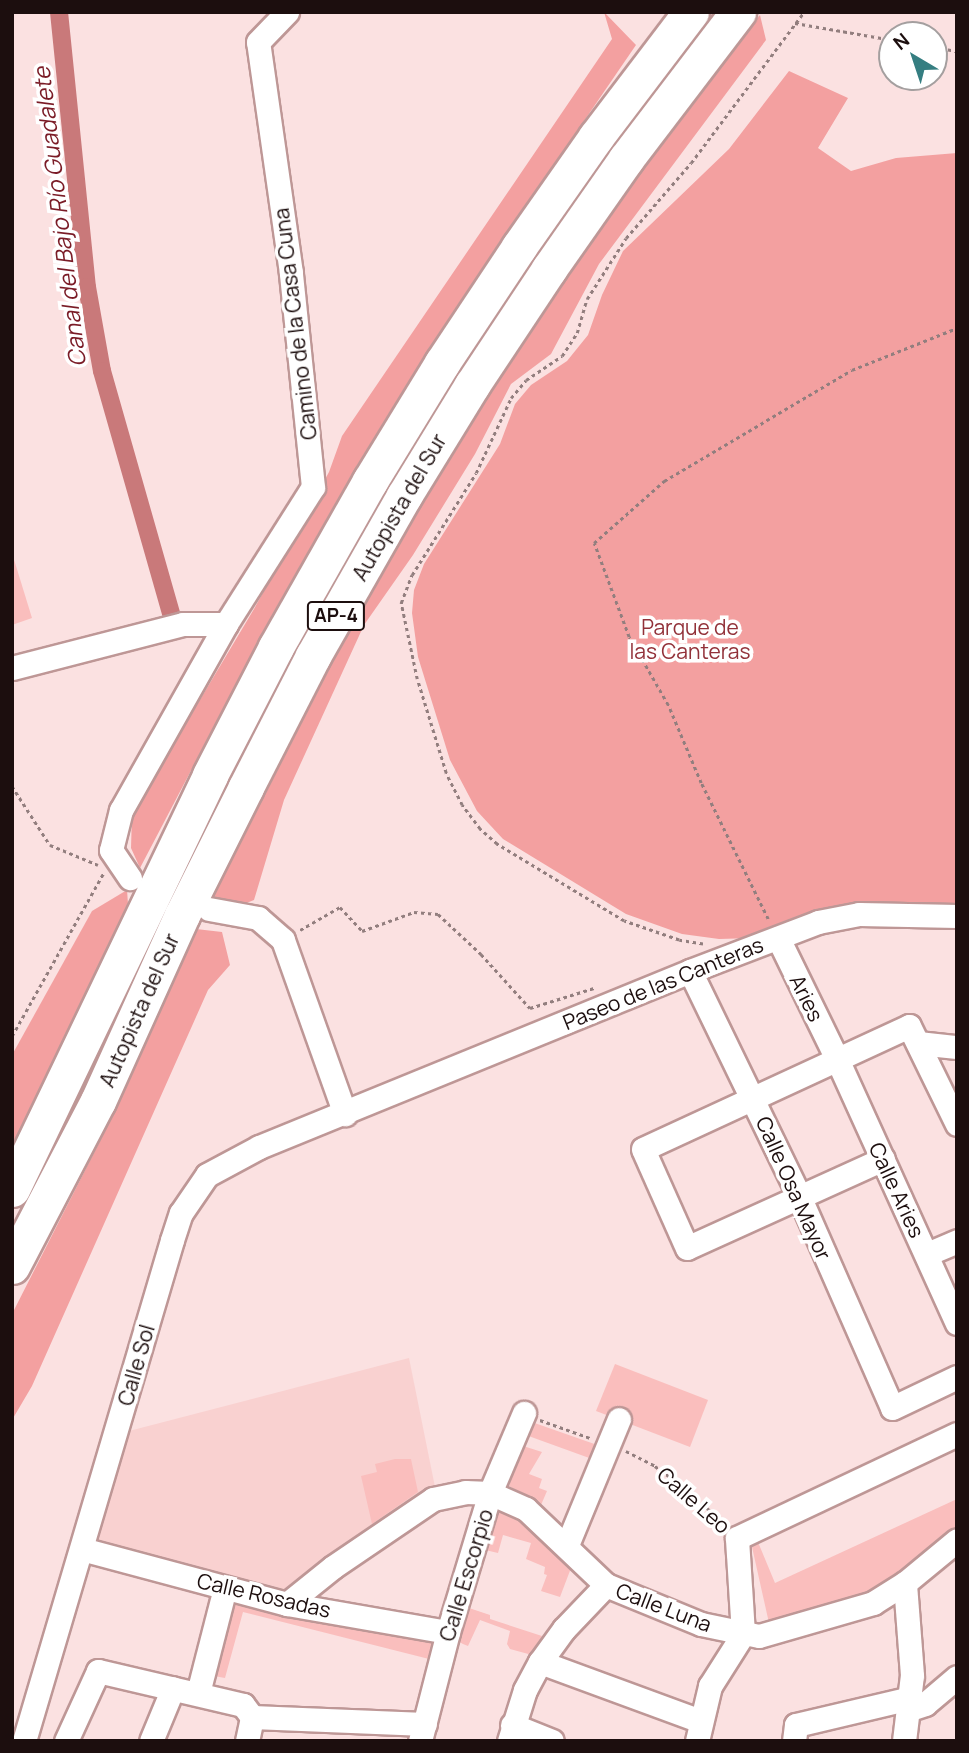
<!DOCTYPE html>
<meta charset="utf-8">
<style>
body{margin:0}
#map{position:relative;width:969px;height:1753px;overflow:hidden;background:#fbe1e1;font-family:Manrope,sans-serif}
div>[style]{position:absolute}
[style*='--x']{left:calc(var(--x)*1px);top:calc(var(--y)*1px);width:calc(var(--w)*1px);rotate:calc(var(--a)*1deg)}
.built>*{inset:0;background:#f9d1d0}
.green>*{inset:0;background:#fabebd}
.forest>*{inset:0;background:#f3a0a0}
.canal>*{height:18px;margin:-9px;padding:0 9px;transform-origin:9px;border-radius:9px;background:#c9797a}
.path>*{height:2.5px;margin-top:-1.25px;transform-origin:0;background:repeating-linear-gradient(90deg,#927e7e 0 3.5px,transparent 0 7px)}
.roads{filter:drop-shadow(2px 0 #be9796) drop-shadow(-2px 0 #be9796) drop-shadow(0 2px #be9796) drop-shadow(0 -2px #be9796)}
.minor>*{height:23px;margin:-11.5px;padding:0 11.5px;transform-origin:11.5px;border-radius:11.5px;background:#fff}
.highway>*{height:35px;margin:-17.5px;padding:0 17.5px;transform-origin:17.5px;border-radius:17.5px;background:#fff}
span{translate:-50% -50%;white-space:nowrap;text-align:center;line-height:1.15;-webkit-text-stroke:7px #fff;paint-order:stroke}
.shield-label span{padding:2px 5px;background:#fff;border:2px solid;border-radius:5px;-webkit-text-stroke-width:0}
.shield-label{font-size:19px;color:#1c0e0e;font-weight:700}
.street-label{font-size:21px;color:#1c0e0e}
.park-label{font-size:21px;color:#923139}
.water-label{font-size:23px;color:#7a1b26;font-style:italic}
.frame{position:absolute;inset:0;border:14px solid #1c0e0e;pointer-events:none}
.north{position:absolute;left:878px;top:21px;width:70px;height:70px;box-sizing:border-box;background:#fff;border:2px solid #a49f9f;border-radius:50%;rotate:321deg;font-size:19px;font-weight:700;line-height:28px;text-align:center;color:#1c0e0e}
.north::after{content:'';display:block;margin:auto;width:24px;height:32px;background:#357e81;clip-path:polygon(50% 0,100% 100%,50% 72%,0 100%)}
</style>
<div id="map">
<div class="built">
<i style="clip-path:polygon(409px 1358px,435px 1487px,284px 1595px,96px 1543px,129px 1431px)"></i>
</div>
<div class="green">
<i style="clip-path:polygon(12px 553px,32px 618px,12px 625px)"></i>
<i style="clip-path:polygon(615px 1364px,708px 1400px,690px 1447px,596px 1411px)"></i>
<i style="clip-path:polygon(526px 1420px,603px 1447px,592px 1459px,523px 1434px)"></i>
<i style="clip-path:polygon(520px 1445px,542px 1452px,529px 1474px,542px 1479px,539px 1488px,547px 1491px,541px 1505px,509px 1486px)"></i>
<i style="clip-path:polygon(395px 1459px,411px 1459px,418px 1492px,372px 1524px,361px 1476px,377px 1472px,375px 1464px)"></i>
<i style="clip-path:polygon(957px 1499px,957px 1528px,865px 1597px,769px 1623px,750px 1538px,755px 1535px,775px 1583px)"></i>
<i style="clip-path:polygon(496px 1509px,510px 1514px,534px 1530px,571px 1568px,560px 1597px,541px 1591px,547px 1575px,544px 1574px,545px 1567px,526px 1559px,531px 1543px,503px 1535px,498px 1553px,481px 1549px)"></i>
<i style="clip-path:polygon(234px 1596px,439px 1638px,433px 1660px,243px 1612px,225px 1678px,214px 1676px)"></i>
<i style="clip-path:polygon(463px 1606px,490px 1615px,490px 1619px,542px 1636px,532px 1655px,510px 1649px,507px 1644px,510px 1631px,480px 1620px,468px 1646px,463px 1644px,454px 1639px)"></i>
</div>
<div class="forest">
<i style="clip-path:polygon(604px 12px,636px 45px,545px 178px,309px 556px,240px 677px,140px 868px,131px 848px,132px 814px,254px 609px,329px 472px,342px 436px,612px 39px)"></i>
<i style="clip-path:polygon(760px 15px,766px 40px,599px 264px,551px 354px,511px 384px,475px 454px,413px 555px,364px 625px,284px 800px,254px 900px,244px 904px,209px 896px,309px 701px,463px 428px,671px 126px)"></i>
<i style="clip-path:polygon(789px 71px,848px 98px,818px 148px,851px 171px,896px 158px,957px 153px,957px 906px,844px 905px,753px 938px,719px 939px,682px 934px,626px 914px,503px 839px,477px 811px,450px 760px,418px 657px,412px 613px,414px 590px,424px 564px,500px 444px,515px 404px,531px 385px,567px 361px,588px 335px,602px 295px,623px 251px,729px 149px)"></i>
<i style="clip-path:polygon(127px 890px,128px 904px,87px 999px,12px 1147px,12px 1055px,92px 911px)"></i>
<i style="clip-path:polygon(196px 929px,222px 932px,230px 965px,208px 990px,32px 1386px,12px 1420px,12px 1314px,101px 1139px,188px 936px)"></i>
</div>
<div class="canal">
<i style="--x:59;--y:12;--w:276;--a:84.2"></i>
<i style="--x:87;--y:287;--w:85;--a:79.9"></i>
<i style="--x:102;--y:371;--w:256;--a:74.1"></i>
</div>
<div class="path">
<i style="--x:795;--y:23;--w:98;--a:9.9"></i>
<i style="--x:934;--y:47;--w:23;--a:10"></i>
<i style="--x:12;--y:786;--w:70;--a:57.2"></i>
<i style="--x:50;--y:845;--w:52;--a:22.6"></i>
<i style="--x:768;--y:919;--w:152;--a:-116.2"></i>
<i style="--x:701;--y:783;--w:85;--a:-112.9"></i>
<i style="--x:668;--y:705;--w:78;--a:-119.8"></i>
<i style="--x:629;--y:637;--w:100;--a:-110.4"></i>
<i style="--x:594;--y:543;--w:94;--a:-41.5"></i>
<i style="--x:664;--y:481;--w:218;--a:-30.6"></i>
<i style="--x:852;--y:370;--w:113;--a:-21.8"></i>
<i style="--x:300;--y:930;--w:46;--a:-29.9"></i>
<i style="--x:340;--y:907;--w:33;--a:47"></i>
<i style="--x:362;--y:931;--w:55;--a:-20.1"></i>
<i style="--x:414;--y:912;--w:24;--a:5"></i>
<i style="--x:438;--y:914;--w:59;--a:42.9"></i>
<i style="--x:481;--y:954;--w:73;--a:47.8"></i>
<i style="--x:530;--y:1008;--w:67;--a:-17.4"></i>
<i style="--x:703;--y:944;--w:24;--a:-171"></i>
<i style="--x:679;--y:940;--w:58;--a:-160.9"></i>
<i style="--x:624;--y:921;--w:149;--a:-148.8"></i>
<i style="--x:497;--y:844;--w:23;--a:-139"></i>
<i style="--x:480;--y:829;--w:30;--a:-127"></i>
<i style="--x:462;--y:805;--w:36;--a:-117"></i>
<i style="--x:446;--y:773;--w:98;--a:-107.1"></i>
<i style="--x:417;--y:679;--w:78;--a:-101.9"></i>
<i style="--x:401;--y:603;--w:30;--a:-69"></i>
<i style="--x:412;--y:575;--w:120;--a:-57.9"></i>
<i style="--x:476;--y:473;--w:83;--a:-65"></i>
<i style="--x:511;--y:398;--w:23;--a:-50"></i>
<i style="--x:526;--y:380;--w:43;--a:-33.7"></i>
<i style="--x:562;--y:356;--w:27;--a:-57"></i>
<i style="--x:577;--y:333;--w:35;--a:-74"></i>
<i style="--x:587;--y:299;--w:72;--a:-57.4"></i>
<i style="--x:626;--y:238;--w:99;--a:-49.1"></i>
<i style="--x:691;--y:163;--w:189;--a:-53.2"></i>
<i style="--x:12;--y:1036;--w:186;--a:-60.7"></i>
<i style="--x:540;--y:1420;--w:53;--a:19.8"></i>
<i style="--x:626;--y:1451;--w:33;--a:27"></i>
<i style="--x:655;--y:1466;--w:32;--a:36"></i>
<i style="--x:681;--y:1485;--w:57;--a:41.5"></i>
</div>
<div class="roads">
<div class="minor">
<i style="--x:226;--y:624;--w:162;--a:-57.6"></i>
<i style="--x:313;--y:487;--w:215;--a:-95.9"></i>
<i style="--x:291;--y:273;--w:233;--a:-98.1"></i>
<i style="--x:258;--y:42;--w:42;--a:-46"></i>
<i style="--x:12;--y:668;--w:177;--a:-14.4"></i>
<i style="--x:183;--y:624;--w:43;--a:0"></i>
<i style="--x:226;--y:624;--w:214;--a:119.4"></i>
<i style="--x:121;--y:810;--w:41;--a:104"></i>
<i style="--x:111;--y:850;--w:34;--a:56"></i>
<i style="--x:209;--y:909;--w:50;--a:10.4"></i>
<i style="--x:258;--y:918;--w:33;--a:41"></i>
<i style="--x:283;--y:940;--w:185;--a:70.4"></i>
<i style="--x:778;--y:938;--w:135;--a:64"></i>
<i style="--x:837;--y:1059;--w:290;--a:65.6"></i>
<i style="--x:690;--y:971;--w:252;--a:64.1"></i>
<i style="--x:800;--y:1198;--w:229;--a:66.3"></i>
<i style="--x:892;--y:1408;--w:72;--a:-25.5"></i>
<i style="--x:918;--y:1043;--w:39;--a:6"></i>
<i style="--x:883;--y:1159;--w:215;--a:155.6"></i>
<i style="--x:687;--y:1248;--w:108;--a:-114"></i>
<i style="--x:643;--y:1149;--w:293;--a:-24.8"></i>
<i style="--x:909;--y:1026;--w:109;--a:63.9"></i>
<i style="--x:927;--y:1254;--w:33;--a:-23"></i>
<i style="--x:567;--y:1545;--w:136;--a:-67.6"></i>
<i style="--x:82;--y:1549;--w:212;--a:15"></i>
<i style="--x:287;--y:1604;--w:163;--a:9.9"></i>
<i style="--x:287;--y:1604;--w:59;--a:-38.8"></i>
<i style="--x:333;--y:1567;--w:121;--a:-34.2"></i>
<i style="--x:433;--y:1499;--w:33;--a:-12"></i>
<i style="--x:465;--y:1492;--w:25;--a:2"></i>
<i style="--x:490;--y:1493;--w:39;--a:24"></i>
<i style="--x:526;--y:1509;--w:110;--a:43.5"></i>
<i style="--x:606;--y:1585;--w:103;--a:22.3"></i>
<i style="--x:701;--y:1624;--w:59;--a:11.7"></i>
<i style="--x:759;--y:1636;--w:119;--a:-16.1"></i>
<i style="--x:873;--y:1603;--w:38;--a:-32"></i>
<i style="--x:905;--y:1583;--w:67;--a:-39.6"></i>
<i style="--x:540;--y:1662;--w:171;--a:20.2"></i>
<i style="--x:198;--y:1693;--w:108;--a:-75.6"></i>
<i style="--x:910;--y:1709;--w:16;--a:-18"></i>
<i style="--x:925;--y:1704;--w:42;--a:-40.2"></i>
<i style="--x:252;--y:1717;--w:173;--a:2.3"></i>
<i style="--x:512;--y:1725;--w:43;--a:21.8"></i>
<i style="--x:24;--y:1741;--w:522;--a:-73.54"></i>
<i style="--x:172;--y:1240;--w:28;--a:-72"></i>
<i style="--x:181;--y:1213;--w:46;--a:-55.6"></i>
<i style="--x:207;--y:1175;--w:59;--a:-28.3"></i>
<i style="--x:259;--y:1147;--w:466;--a:-22.2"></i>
<i style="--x:690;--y:971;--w:137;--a:-20.9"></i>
<i style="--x:818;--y:922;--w:42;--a:-11"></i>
<i style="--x:859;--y:914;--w:98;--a:1.2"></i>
<i style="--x:66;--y:1741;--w:77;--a:-65.4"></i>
<i style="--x:98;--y:1671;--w:149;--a:13.2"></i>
<i style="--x:243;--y:1705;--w:15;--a:53"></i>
<i style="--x:151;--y:1741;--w:57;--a:-67.5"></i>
<i style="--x:247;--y:1741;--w:25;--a:-78"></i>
<i style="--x:420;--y:1741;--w:113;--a:-75.6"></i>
<i style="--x:448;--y:1632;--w:145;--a:-73.2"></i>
<i style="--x:490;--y:1493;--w:87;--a:-67"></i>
<i style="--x:509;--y:1741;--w:53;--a:-72.6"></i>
<i style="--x:525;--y:1690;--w:32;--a:-62"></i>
<i style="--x:540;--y:1662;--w:41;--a:-54"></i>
<i style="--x:564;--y:1629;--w:61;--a:-46.3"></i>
<i style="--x:697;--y:1741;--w:57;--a:-76.7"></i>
<i style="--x:710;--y:1686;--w:62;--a:-57.6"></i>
<i style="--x:743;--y:1634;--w:96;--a:-93.6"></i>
<i style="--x:737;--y:1538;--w:243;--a:-25.3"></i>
<i style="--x:794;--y:1741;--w:16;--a:-83"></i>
<i style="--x:796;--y:1725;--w:117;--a:-13.3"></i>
<i style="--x:904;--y:1741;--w:66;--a:-83.1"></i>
<i style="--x:912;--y:1675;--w:92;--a:-94.4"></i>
</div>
<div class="highway">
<i style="--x:12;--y:1189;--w:459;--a:-64.4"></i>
<i style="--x:210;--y:775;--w:144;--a:-62.7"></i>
<i style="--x:276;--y:647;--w:191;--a:-60.5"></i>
<i style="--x:370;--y:481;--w:138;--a:-58.6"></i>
<i style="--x:442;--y:363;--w:139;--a:-56.4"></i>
<i style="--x:519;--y:247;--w:134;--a:-55"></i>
<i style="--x:596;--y:137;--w:157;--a:-52.8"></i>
<i style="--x:12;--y:1266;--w:186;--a:-62.5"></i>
<i style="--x:98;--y:1101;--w:204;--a:-65.7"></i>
<i style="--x:182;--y:915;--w:143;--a:-63.4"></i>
<i style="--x:246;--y:787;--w:147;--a:-62.9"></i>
<i style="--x:313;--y:656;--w:184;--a:-60.4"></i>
<i style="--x:404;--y:496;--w:130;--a:-58.5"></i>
<i style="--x:472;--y:385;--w:139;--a:-56.4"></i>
<i style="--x:549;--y:269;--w:134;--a:-55"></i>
<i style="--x:626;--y:159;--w:185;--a:-52.7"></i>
</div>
</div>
<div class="shield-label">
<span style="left:336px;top:616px">AP-4</span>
</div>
<div class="street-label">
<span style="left:295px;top:324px;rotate:-97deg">Camino de la Casa Cuna</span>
<span style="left:399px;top:507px;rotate:-60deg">Autopista del Sur</span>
<span style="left:663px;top:983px;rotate:-22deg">Paseo de las Canteras</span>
<span style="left:807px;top:998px;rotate:64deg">Aries</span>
<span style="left:139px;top:1010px;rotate:-66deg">Autopista del Sur</span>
<span style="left:794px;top:1188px;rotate:66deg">Calle Osa Mayor</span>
<span style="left:897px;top:1190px;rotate:65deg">Calle Aries</span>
<span style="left:136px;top:1365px;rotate:-74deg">Calle Sol</span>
<span style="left:694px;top:1500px;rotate:41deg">Calle Leo</span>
<span style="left:466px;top:1575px;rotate:-73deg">Calle Escorpio</span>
<span style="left:264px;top:1595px;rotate:13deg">Calle Rosadas</span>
<span style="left:664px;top:1607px;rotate:21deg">Calle Luna</span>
</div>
<div class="park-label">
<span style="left:690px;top:639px">Parque de<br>las Canteras</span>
</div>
<div class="water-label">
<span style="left:59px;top:217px;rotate:-97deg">Canal del Bajo Río Guadalete</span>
</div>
<div class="frame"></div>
<div class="north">N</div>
</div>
